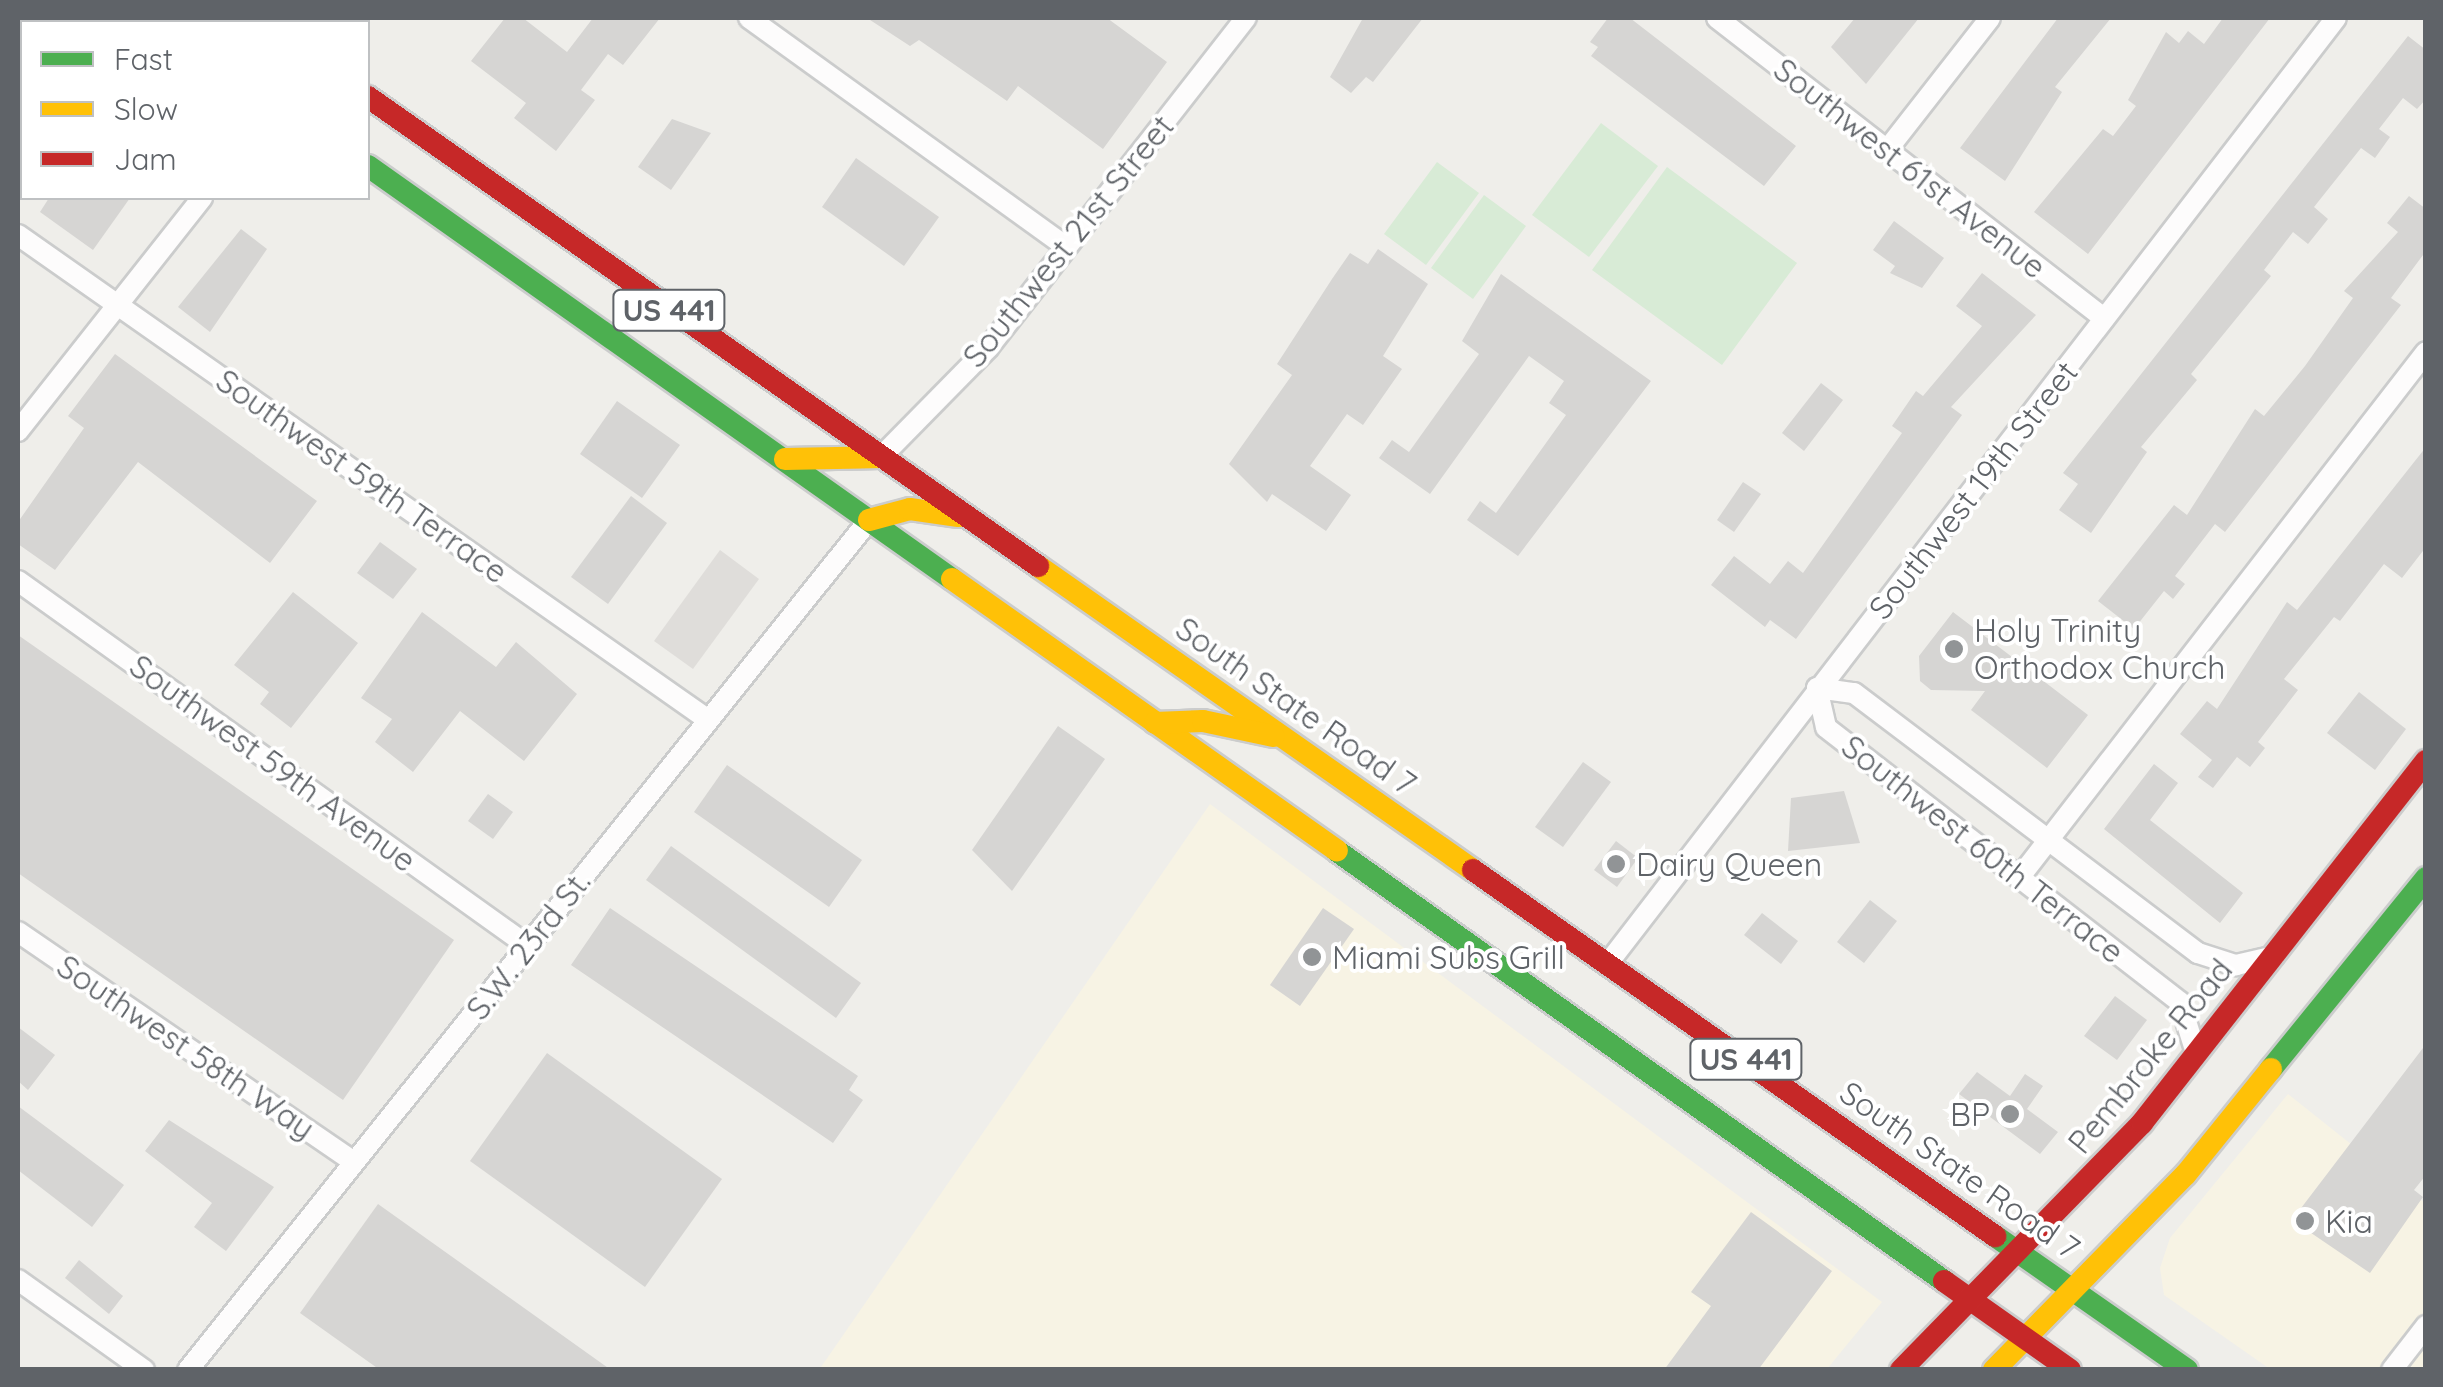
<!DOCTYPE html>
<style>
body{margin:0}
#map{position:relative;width:2443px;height:1387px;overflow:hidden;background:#efeeea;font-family:Quicksand,sans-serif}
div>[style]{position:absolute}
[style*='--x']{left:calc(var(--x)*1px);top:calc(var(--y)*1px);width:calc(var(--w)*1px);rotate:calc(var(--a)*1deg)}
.commercial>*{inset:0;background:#f7f3e4}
.industrial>*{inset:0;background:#dfddda}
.green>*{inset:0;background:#d8ebd6}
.building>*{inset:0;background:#d6d5d3}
.roads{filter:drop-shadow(2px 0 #cbcccc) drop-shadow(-2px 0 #cbcccc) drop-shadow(0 2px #cbcccc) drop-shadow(0 -2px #cbcccc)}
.street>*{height:20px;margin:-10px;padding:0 10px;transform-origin:10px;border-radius:10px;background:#fdfcfc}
.fast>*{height:22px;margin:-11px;padding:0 11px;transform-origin:11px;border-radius:11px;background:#4caf50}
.slow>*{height:22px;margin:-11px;padding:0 11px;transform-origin:11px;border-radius:11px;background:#ffc107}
.jam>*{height:22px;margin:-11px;padding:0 11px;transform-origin:11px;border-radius:11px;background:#c62828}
.dots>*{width:28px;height:28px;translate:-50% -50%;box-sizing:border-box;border:5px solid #fff;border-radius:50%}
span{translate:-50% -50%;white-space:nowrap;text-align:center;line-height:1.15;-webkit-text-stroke:8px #fff;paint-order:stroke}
.shield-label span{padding:2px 8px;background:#fff;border:2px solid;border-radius:8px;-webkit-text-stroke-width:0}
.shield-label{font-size:30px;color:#5f6368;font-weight:700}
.street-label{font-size:32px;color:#5f6368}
.poi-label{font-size:32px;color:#5f6368}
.left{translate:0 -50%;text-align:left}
.right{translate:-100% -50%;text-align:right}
.frame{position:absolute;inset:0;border:20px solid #5f6368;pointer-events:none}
.legend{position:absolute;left:20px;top:20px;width:350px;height:180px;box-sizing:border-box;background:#fff;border:2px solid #bfc1c3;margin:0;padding:12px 18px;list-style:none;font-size:30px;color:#5f6368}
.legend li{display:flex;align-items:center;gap:20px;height:50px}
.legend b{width:50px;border:2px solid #bfc1c3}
</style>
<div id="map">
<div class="commercial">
<i style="clip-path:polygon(1210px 804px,1882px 1302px,1827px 1369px,819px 1370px)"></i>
<i style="clip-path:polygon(2288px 1094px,2425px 1203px,2425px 1369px,2270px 1369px,2164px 1295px,2160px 1268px,2170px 1238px)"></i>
</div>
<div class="industrial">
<i style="clip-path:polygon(720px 550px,759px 579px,693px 669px,654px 641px)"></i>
</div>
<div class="green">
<i style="clip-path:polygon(1601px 123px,1658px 166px,1589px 257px,1532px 215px)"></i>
<i style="clip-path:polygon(1437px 162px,1479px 193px,1426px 265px,1384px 234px)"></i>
<i style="clip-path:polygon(1667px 167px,1797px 263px,1722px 365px,1592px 270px)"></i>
<i style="clip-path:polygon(1484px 195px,1526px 226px,1473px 299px,1431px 268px)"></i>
</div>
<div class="building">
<i style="clip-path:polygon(505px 18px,523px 18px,567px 52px,593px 18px,660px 18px,623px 65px,608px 54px,581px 90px,595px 100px,556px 151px,514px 118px,526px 103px,471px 61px)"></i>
<i style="clip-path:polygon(867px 18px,1107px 18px,1167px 62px,1103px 149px,1018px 86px,1007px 101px,919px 40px,910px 46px)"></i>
<i style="clip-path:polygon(1363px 18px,1423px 18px,1373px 82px,1366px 77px,1351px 93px,1330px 77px)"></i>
<i style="clip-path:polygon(1608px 18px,1630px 18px,1796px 146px,1764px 186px,1591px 56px,1598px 47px,1590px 42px)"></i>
<i style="clip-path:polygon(1855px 18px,1919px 18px,1866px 84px,1831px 47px)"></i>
<i style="clip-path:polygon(2058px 18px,2111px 18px,2055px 87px,2062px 92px,2005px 181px,1960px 148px)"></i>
<i style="clip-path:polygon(2223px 18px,2270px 18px,2088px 254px,2034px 212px,2103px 129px,2113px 136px,2136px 106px,2128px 100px,2166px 32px,2179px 43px,2188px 31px,2204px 44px)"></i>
<i style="clip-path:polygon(2408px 36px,2426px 50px,2426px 99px,2417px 109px,2403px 98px,2379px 129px,2390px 137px,2375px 158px,2361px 148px,2314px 207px,2328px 219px,2308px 244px,2293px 232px,2264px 270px,2271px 276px,2191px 374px,2197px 380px,2141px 447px,2147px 452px,2091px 533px,2059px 510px,2078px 484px,2063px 473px)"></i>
<i style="clip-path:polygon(672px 119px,711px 133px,671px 190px,638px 167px)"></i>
<i style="clip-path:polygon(856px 158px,939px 217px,904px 266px,822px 207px)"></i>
<i style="clip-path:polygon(2409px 196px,2426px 209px,2426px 251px,2391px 298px,2401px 305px,2225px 532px,2215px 524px,2175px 576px,2185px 584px,2173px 599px,2164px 591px,2134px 629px,2098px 601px,2174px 505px,2187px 515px,2255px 409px,2264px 416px,2305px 366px,2353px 298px,2344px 291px,2398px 232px,2387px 223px)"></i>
<i style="clip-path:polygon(49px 198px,130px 198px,93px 250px,40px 212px)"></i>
<i style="clip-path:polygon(1894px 221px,1944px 258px,1922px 288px,1890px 273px,1895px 266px,1873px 250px)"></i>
<i style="clip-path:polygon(241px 229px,267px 249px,210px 332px,178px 307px)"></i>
<i style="clip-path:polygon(1378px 249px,1428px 284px,1383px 356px,1402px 369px,1363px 425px,1347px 414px,1310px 466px,1351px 495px,1326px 531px,1272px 494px,1267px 502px,1229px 464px,1292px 375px,1277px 364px,1332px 279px,1350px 253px,1368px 264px)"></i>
<i style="clip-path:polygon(1982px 273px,2036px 315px,1951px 407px,1962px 415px,1796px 639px,1770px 620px,1765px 627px,1711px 585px,1734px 556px,1770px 584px,1788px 561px,1803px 573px,1902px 433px,1892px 426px,1916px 391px,1923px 396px,1982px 326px,1956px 306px)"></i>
<i style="clip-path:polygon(1501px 274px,1651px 381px,1518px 556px,1467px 520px,1480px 501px,1496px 513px,1566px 415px,1549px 403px,1564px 381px,1529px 356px,1430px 494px,1379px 458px,1392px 440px,1409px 452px,1479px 354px,1462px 341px)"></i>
<i style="clip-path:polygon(115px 354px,317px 501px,270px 563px,138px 462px,55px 570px,18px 544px,18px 522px,84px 428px,68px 416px)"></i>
<i style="clip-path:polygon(1821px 383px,1843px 400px,1804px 451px,1782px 433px)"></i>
<i style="clip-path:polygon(617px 401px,680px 445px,642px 498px,580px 454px)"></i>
<i style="clip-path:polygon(2426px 447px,2426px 547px,2402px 578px,2384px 564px,2340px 621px,2334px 617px,2284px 679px,2298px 690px,2258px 742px,2265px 748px,2250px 767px,2237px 757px,2213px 788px,2198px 777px,2212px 760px,2180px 734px,2207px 701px,2217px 709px,2287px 602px,2297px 610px)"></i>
<i style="clip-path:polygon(1743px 482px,1761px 494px,1734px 532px,1717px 520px)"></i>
<i style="clip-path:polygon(631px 496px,667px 523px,608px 604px,571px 577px)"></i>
<i style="clip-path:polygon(380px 542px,417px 569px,393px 599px,357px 573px)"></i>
<i style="clip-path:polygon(293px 592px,358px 643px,291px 728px,260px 704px,269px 692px,234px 665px)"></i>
<i style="clip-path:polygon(422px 612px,496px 667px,516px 642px,577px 694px,524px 761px,460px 711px,413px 772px,375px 742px,392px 719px,361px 698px)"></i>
<i style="clip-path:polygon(1953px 612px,2088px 715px,2047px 768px,1971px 710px,1985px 691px,1931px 690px,1920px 681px,1919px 656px)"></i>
<i style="clip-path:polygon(18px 635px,454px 940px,343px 1100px,18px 873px)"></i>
<i style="clip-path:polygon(2359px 692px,2406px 729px,2375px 770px,2327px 733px)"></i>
<i style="clip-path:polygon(1058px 726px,1105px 759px,1012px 891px,972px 850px)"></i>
<i style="clip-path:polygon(1583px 762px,1611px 782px,1563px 847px,1535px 827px)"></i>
<i style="clip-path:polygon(2154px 764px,2178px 783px,2150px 820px,2243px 893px,2220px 923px,2104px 829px)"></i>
<i style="clip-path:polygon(727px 765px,862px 860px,829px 907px,694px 812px)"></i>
<i style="clip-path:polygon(1844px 791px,1860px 843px,1788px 851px,1791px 798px)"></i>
<i style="clip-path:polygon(488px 794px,513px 812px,493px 839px,468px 821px)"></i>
<i style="clip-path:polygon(1616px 841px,1638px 858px,1617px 887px,1594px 870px)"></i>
<i style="clip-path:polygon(671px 846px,861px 983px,836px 1018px,646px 880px)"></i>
<i style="clip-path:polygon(1870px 900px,1897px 921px,1864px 963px,1837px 942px)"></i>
<i style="clip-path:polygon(610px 908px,858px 1076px,849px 1090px,863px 1100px,833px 1143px,571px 965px)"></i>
<i style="clip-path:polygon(1323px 908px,1354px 929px,1300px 1006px,1270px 985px)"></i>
<i style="clip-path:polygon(1762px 913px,1798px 941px,1781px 964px,1744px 935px)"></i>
<i style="clip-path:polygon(2115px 996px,2147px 1020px,2117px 1060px,2084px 1036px)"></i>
<i style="clip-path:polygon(18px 1027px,55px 1055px,28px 1090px,18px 1081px)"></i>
<i style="clip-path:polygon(2426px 1044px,2426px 1175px,2414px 1190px,2423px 1197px,2370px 1273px,2292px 1220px)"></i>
<i style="clip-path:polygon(547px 1053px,722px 1179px,645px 1287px,470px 1161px)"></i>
<i style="clip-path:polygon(1977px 1072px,2010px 1096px,2025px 1074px,2043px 1086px,2027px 1109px,2058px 1132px,2040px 1154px,1959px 1094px)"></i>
<i style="clip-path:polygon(18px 1106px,124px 1185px,92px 1227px,18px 1170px)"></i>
<i style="clip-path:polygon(169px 1120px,274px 1187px,226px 1251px,194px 1227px,212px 1203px,145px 1151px)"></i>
<i style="clip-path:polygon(378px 1204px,611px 1370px,380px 1370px,300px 1313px)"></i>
<i style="clip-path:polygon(1751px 1212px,1832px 1271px,1758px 1370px,1664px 1370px,1711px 1306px,1691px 1292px)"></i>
<i style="clip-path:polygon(79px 1260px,123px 1296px,109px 1314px,65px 1278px)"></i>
</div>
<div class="roads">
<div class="street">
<i style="--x:749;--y:18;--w:391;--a:35.8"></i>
<i style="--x:1717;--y:18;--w:490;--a:37.8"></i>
<i style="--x:339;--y:22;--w:6;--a:-45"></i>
<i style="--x:1887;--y:150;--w:167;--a:-52"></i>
<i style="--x:18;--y:235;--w:842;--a:35.09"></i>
<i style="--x:18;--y:431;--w:297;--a:-51.7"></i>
<i style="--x:881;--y:457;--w:153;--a:-45.5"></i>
<i style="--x:988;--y:348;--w:419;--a:-52"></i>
<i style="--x:18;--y:581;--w:627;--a:35.59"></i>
<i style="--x:2019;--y:878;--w:665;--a:-52.27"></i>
<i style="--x:18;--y:932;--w:407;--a:34.4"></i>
<i style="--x:1609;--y:962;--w:1191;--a:-52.4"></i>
<i style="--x:2196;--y:1053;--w:53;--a:-107.4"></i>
<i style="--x:2180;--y:1002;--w:448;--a:-142.2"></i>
<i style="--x:1826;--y:727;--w:40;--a:-103"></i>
<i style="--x:1817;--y:688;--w:37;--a:8"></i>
<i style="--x:1854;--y:693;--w:431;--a:37.1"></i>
<i style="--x:2198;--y:953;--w:40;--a:18"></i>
<i style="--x:2236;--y:965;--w:39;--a:-13"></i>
<i style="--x:18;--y:1280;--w:155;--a:35.5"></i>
<i style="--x:188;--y:1370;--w:1089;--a:-51.3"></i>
<i style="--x:2392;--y:1370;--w:56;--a:-52.3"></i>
</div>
<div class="fast">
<i style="--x:158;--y:18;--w:8;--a:30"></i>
<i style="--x:256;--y:18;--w:8;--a:30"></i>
<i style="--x:368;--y:166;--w:715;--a:35.27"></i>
<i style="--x:1337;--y:851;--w:744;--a:35.31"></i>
<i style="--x:2271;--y:1069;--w:246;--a:-50.9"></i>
<i style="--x:1995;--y:1236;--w:234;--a:34.9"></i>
</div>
<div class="slow">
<i style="--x:785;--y:459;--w:96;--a:-1.2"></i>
<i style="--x:869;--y:520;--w:42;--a:-15"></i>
<i style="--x:910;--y:509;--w:49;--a:8.3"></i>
<i style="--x:1038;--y:566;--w:531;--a:34.95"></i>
<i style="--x:952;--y:579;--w:471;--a:35.2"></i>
<i style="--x:1155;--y:723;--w:48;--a:-2.4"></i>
<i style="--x:1203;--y:721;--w:72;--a:12.1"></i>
<i style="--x:1994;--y:1370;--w:274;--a:-45.6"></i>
<i style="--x:2186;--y:1174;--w:135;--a:-51"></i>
</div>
<div class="jam">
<i style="--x:368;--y:97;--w:818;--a:34.99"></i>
<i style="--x:1473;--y:870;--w:638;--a:35.04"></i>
<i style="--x:1944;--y:1281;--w:154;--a:35.2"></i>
<i style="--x:1901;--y:1370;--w:345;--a:-45.7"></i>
<i style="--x:2142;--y:1123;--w:460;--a:-51.9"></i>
</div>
</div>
<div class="dots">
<i style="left:1954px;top:649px;background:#919496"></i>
<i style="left:1616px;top:864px;background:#919496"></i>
<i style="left:1312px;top:957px;background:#919496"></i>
<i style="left:2010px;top:1114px;background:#919496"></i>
<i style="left:2305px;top:1221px;background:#919496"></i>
</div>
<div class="shield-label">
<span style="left:669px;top:310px">US 441</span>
<span style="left:1746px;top:1059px">US 441</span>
</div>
<div class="street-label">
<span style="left:1910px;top:168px;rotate:38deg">Southwest 61st Avenue</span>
<span style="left:1068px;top:241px;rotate:-51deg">Southwest 21st Street</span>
<span style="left:362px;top:476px;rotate:35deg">Southwest 59th Terrace</span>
<span style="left:1973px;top:490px;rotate:-52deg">Southwest 19th Street</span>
<span style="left:1296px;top:706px;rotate:35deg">South State Road 7</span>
<span style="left:273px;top:763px;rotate:36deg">Southwest 59th Avenue</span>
<span style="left:1983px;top:849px;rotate:38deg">Southwest 60th Terrace</span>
<span style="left:528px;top:945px;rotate:-52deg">S.W. 23rd St.</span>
<span style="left:186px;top:1047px;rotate:34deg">Southwest 58th Way</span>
<span style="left:2150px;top:1056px;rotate:-51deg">Pembroke Road</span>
<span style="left:1960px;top:1170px;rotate:35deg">South State Road 7</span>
</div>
<div class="poi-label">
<span class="left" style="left:1974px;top:649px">Holy Trinity<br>Orthodox Church</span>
<span class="left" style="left:1636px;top:864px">Dairy Queen</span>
<span class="left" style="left:1332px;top:957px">Miami Subs Grill</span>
<span class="right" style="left:1990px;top:1114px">BP</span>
<span class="left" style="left:2325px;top:1221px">Kia</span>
</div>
<div class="frame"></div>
<ul class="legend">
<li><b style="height:12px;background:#4caf50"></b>Fast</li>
<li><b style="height:12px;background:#ffc107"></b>Slow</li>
<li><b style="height:12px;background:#c62828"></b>Jam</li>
</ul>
</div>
